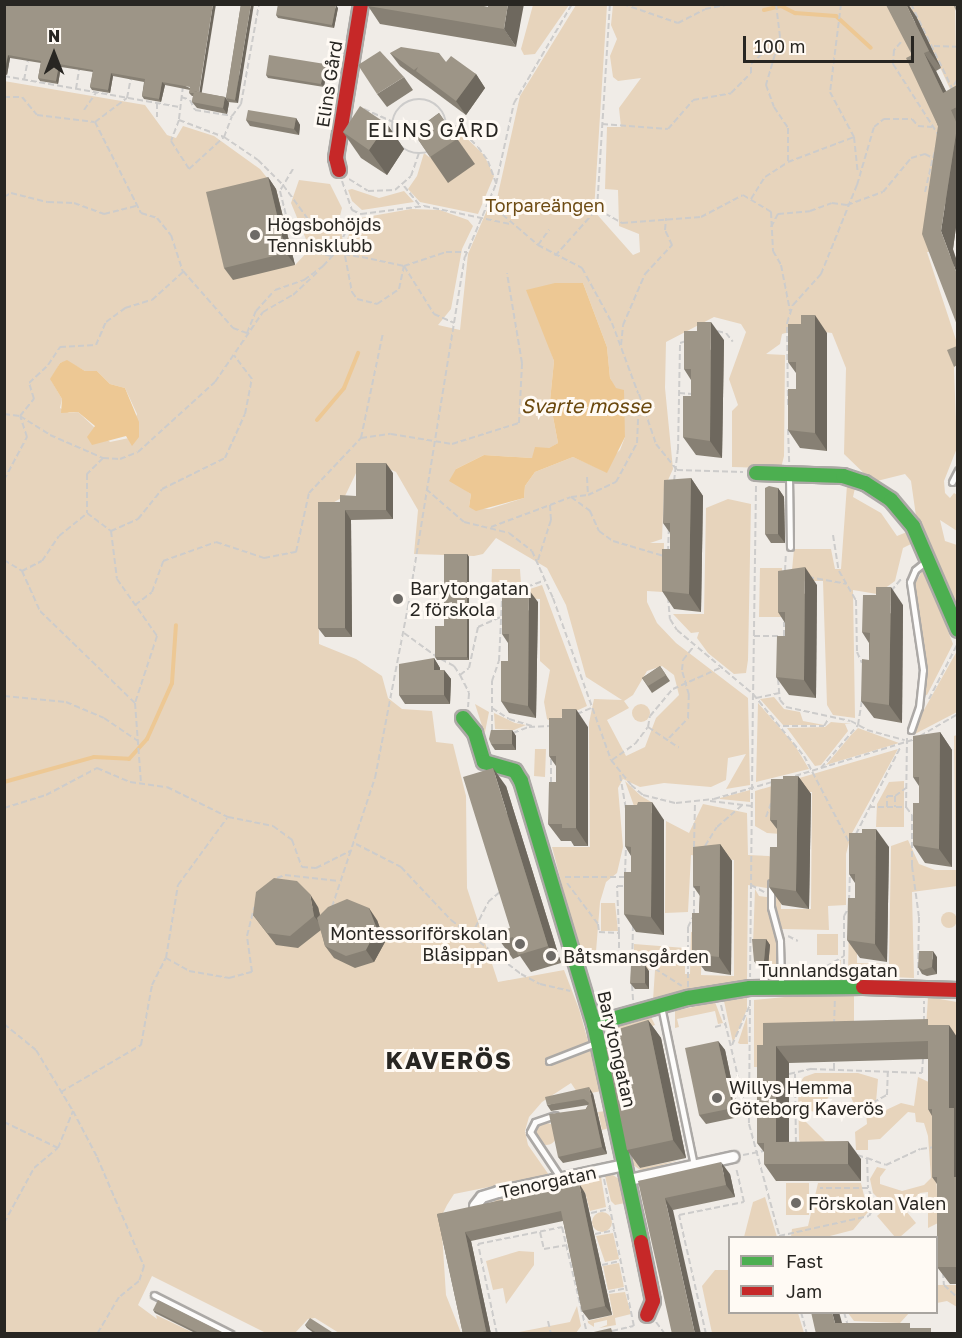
<!DOCTYPE html>
<meta charset="utf-8">
<style>
body{margin:0}
#map{position:relative;width:962px;height:1338px;overflow:hidden;background:#f0ece7;font-family:"Golos Text",sans-serif}
div>[style]{position:absolute}
[style*='--x']{left:calc(var(--x)*1px);top:calc(var(--y)*1px);width:calc(var(--w)*1px);rotate:calc(var(--a)*1deg)}
.green>*{inset:0;background:#e7d4bc}
.round{border-radius:50%}
.water>*{inset:0;background:#edc894}
.stream>*{height:4px;margin:-2px;padding:0 2px;transform-origin:2px;border-radius:2px;background:#edc894}
.path>*{height:2px;margin-top:-1px;transform-origin:0;background:repeating-linear-gradient(90deg,#cdcccb 0 6px,transparent 0 9px)}
.path>.ring{margin:-1px;padding:0;box-sizing:content-box;background:none;border:2px solid #cdcccb;border-radius:50%}
.roads{filter:drop-shadow(2px 0 #aca9a6) drop-shadow(-2px 0 #aca9a6) drop-shadow(0 2px #aca9a6) drop-shadow(0 -2px #aca9a6)}
.lane>*{height:5px;margin:-2.5px;padding:0 2.5px;transform-origin:2.5px;border-radius:2.5px;background:#fdfcfb}
.street>*{height:10px;margin:-5px;padding:0 5px;transform-origin:5px;border-radius:5px;background:#fdfcfb}
.fast>*{height:14px;margin:-7px;padding:0 7px;transform-origin:7px;border-radius:7px;background:#4caf50}
.jam>*{height:14px;margin:-7px;padding:0 7px;transform-origin:7px;border-radius:7px;background:#c62828}
.wall>*{inset:0;background:#878074}
.shaded-wall>*{inset:0;background:#6e685e}
.building>*{inset:0;background:#9d9587}
.dots>*{width:16px;height:16px;translate:-50% -50%;box-sizing:border-box;border:3px solid #fffaf4;border-radius:50%}
span{translate:-50% -50%;white-space:nowrap;text-align:center;line-height:1.15;-webkit-text-stroke:6px #fffaf4;paint-order:stroke}
.street-label{font-size:18px;color:#282622}
.park-label{font-size:18px;color:#6d4b13}
.poi-label{font-size:18px;color:#282622}
.left{translate:0 -50%;text-align:left}
.right{translate:-100% -50%;text-align:right}
.neighbourhood-label{font-size:20px;color:#282622;letter-spacing:1.5px}
.water-label{font-size:20px;color:#6a480e;font-style:italic}
.district-label{font-size:24px;color:#282622;font-weight:700;letter-spacing:1.5px}
.frame{position:absolute;inset:0;border:6px solid #282622;pointer-events:none}
.legend{position:absolute;left:728px;top:1236px;width:210px;height:78px;box-sizing:border-box;background:#fffaf4;border:2px solid #a9a5a0;margin:0;padding:8px 10px;list-style:none;font-size:18px;color:#282622}
.legend li{display:flex;align-items:center;gap:12px;height:30px}
.legend b{width:30px;border:2px solid #a9a5a0}
.north{position:absolute;left:24px;top:24px;width:60px;height:60px;-webkit-text-stroke:4px #fffaf4;paint-order:stroke;rotate:0deg;font-size:16px;font-weight:700;line-height:24px;text-align:center;color:#282622}
.north::after{content:'';display:block;margin:auto;width:21px;height:27px;background:#282622;clip-path:polygon(50% 0,100% 100%,50% 72%,0 100%)}
.scale{position:absolute;left:743px;top:36px;width:171px;height:27px;box-sizing:border-box;border:3px solid #282622;border-top:0;padding-left:8px;font-size:18px;line-height:21px;white-space:nowrap;color:#282622;-webkit-text-stroke:4px #fffaf4;paint-order:stroke}
</style>
<div id="map">
<div class="green">
<i style="clip-path:polygon(evenodd,955px 4px,957px 104px,916px 15px,898px 23px,950px 144px,933px 252px,927px 252px,957px 343px,954px 369px,957px 448px,944px 481px,945px 493px,950px 498px,954px 493px,957px 495px,957px 531px,940px 520px,945px 541px,957px 545px,957px 615px,916px 516px,911px 481px,905px 474px,873px 482px,844px 454px,846px 368px,832px 333px,800px 329px,782px 334px,780px 344px,766px 354px,785px 355px,784px 456px,781px 468px,774px 468px,732px 467px,732px 411px,738px 405px,729px 379px,746px 332px,741px 324px,714px 317px,666px 342px,665px 388px,673px 469px,664px 489px,662px 539px,650px 543px,664px 543px,663px 592px,647px 591px,647px 602px,657px 623px,676px 643px,748px 698px,750px 785px,726px 789px,746px 754px,728px 758px,726px 780px,711px 787px,664px 783px,640px 787px,623px 779px,618px 788px,623px 847px,617px 873px,606px 882px,600px 902px,595px 964px,581px 958px,552px 847px,590px 847px,589px 723px,594px 699px,622px 700px,586px 677px,566px 605px,547px 568px,496px 538px,483px 554px,474px 556px,414px 554px,418px 510px,396px 472px,385px 467px,357px 471px,345px 496px,318px 511px,319px 644px,356px 659px,382px 676px,388px 698px,402px 709px,432px 711px,436px 742px,453px 744px,466px 796px,467px 888px,498px 982px,564px 970px,579px 1009px,602px 1091px,579px 1095px,571px 1083px,542px 1102px,529px 1117px,525px 1131px,528px 1145px,549px 1175px,454px 1194px,447px 1205px,441px 1217px,446px 1295px,461px 1333px,339px 1333px,315px 1318px,308px 1319px,295px 1333px,266px 1333px,152px 1276px,138px 1305px,157px 1319px,156px 1315px,194px 1333px,5px 1333px,4px 81px,145px 105px,167px 135px,176px 138px,183px 126px,214px 136px,260px 169px,276px 189px,295px 265px,310px 249px,291px 203px,299px 180px,330px 184px,342px 208px,339px 220px,344px 247px,355px 219px,411px 209px,440px 210px,468px 220px,473px 226px,462px 249px,451px 309px,438px 325px,460px 330px,468px 254px,487px 210px,496px 203px,520px 96px,576px 5px,607px 5px,594px 211px,633px 255px,640px 252px,639px 234px,619px 226px,618px 190px,605px 189px,607px 127px,621px 127px,619px 108px,641px 78px,618px 81px,613px 77px,610px 56px,617px 39px,611px 25px,613px 5px,955px 4px,583px 283px,607px 347px,610px 378px,626px 411px,623px 416px,625px 437px,620px 450px,611px 458px,607px 472px,573px 457px,535px 472px,525px 486px,524px 498px,489px 509px,469px 507px,471px 494px,465px 490px,456px 469px,484px 455px,532px 458px,558px 443px,550px 401px,554px 361px,537px 311px,583px 283px,955px 4px,67px 361px,85px 371px,97px 371px,110px 384px,125px 388px,137px 414px,129px 438px,110px 442px,78px 412px,69px 413px,60px 408px,62px 399px,51px 380px,60px 363px,67px 361px,955px 4px,662px 666px,674px 675px,679px 695px,656px 718px,645px 747px,626px 756px,607px 720px,629px 708px,624px 701px,633px 695px,647px 671px,662px 666px)"></i>
<i style="clip-path:polygon(533px 5px,569px 5px,535px 54px,524px 55px,521px 49px)"></i>
<i style="clip-path:polygon(455px 127px,484px 155px,494px 176px,478px 214px,420px 202px,408px 189px,417px 176px,424px 153px,429px 157px,474px 165px,457px 139px,452px 139px)"></i>
<i style="clip-path:polygon(352px 189px,379px 198px,404px 191px,414px 202px,362px 210px,352px 201px,348px 190px)"></i>
<i style="clip-path:polygon(847px 485px,855px 488px,853px 497px,881px 513px,897px 536px,907px 532px,911px 544px,903px 548px,895px 581px,877px 594px,853px 590px,855px 718px,833px 715px,827px 705px,823px 581px,791px 581px,794px 549px,831px 549px,835px 569px,841px 569px)"></i>
<i style="clip-path:polygon(728px 499px,751px 504px,748px 660px,746px 673px,734px 674px,708px 653px,697px 638px,699px 632px,691px 633px,673px 614px,704px 614px,706px 508px)"></i>
<i style="clip-path:polygon(760px 568px,782px 568px,781px 617px,759px 617px)"></i>
<i style="clip-path:polygon(924px 568px,953px 644px,927px 695px,923px 694px,926px 664px,913px 587px)"></i>
<i style="clip-path:polygon(492px 569px,520px 569px,521px 584px,501px 595px,491px 595px)"></i>
<i style="clip-path:polygon(542px 585px,587px 706px,552px 722px,547px 719px,544px 702px,550px 670px,540px 661px,540px 599px,523px 598px,504px 606px,512px 595px)"></i>
<i style="clip-path:polygon(957px 651px,957px 712px,913px 735px,916px 724px)"></i>
<i style="clip-path:polygon(774px 697px,784px 709px,800px 712px,803px 721px,824px 725px,783px 725px,760px 699px)"></i>
<i style="clip-path:polygon(758px 703px,794px 744px,809px 769px,756px 782px)"></i>
<i style="clip-path:polygon(475px 704px,489px 712px,485px 732px,484px 732px)"></i>
<i class="round" style="left:632px;top:704px;width:18px;height:18px"></i>
<i style="clip-path:polygon(494px 713px,515px 723px,526px 725px,514px 730px,495px 729px)"></i>
<i style="clip-path:polygon(831px 722px,852px 724px,845px 724px,848px 731px,821px 765px,815px 766px,787px 728px,825px 727px)"></i>
<i style="clip-path:polygon(858px 728px,899px 743px,826px 765px,851px 735px)"></i>
<i style="clip-path:polygon(957px 735px,957px 886px,912px 892px,914px 978px,848px 975px,849px 919px,857px 918px,857px 963px,889px 964px,891px 846px,908px 840px,919px 864px,935px 870px,956px 870px,954px 736px)"></i>
<i style="clip-path:polygon(535px 749px,546px 749px,545px 777px,534px 776px)"></i>
<i style="clip-path:polygon(898px 749px,851px 835px,846px 854px,846px 905px,828px 906px,829px 930px,782px 929px,773px 896px,767px 888px,748px 885px,747px 980px,653px 1000px,655px 970px,634px 969px,634px 944px,685px 948px,685px 974px,690px 974px,691px 932px,702px 931px,701px 975px,734px 976px,734px 860px,691px 855px,688px 912px,665px 913px,666px 821px,689px 833px,703px 804px,747px 813px,748px 855px,769px 856px,780px 864px,781px 909px,811px 909px,812px 792px,796px 792px,781px 834px,767px 833px,755px 826px,755px 791px)"></i>
<i style="clip-path:polygon(625px 781px,641px 796px,653px 803px,634px 806px)"></i>
<i style="clip-path:polygon(904px 781px,904px 827px,876px 827px,877px 804px,889px 782px)"></i>
<i style="clip-path:polygon(750px 790px,750px 802px,720px 799px,720px 798px)"></i>
<i style="clip-path:polygon(755px 889px,759px 896px,767px 897px,778px 939px,777px 975px,766px 979px,770px 945px,753px 944px)"></i>
<i style="clip-path:polygon(601px 903px,615px 903px,618px 931px,601px 931px)"></i>
<i class="round" style="left:941px;top:912px;width:16px;height:16px"></i>
<i style="clip-path:polygon(817px 934px,838px 934px,838px 955px,817px 955px)"></i>
<i style="clip-path:polygon(841px 960px,841px 977px,811px 976px,826px 969px)"></i>
<i style="clip-path:polygon(795px 996px,854px 996px,854px 1023px,767px 1067px,754px 1067px,754px 1000px)"></i>
<i style="clip-path:polygon(928px 997px,957px 1002px,957px 1043px,926px 1028px)"></i>
<i style="clip-path:polygon(747px 998px,747px 1009px,733px 1043px,724px 1001px)"></i>
<i style="clip-path:polygon(715px 1002px,723px 1023px,718px 1024px,715px 1011px,677px 1019px,679px 1027px,675px 1028px,675px 1011px)"></i>
<i style="clip-path:polygon(747px 1016px,748px 1044px,740px 1044px,738px 1043px)"></i>
<i style="clip-path:polygon(651px 1017px,655px 1025px,618px 1040px,613px 1050px,639px 1168px,680px 1160px,642px 1171px,633px 1165px,606px 1038px,615px 1027px)"></i>
<i style="clip-path:polygon(815px 1073px,858px 1073px,878px 1079px,876px 1102px,886px 1110px,901px 1103px,914px 1106px,918px 1077px,933px 1084px,938px 1223px,928px 1228px,928px 1192px,920px 1193px,911px 1201px,897px 1200px,916px 1223px,900px 1237px,895px 1237px,877px 1216px,895px 1200px,879px 1199px,873px 1193px,870px 1179px,877px 1167px,886px 1169px,880px 1177px,880px 1184px,902px 1191px,924px 1185px,931px 1178px,928px 1136px,924px 1123px,916px 1122px,915px 1113px,908px 1112px,880px 1139px,868px 1140px,868px 1150px,856px 1150px,855px 1132px,867px 1124px,866px 1112px,855px 1107px,846px 1084px,839px 1084px,817px 1112px,809px 1111px,805px 1121px,825px 1141px,843px 1142px,803px 1147px,799px 1140px,798px 1085px,804px 1077px)"></i>
<i style="clip-path:polygon(606px 1111px,610px 1128px,602px 1130px,598px 1112px)"></i>
<i class="round" style="left:535px;top:1123px;width:22px;height:22px"></i>
<i style="clip-path:polygon(613px 1175px,622px 1181px,625px 1203px,615px 1205px,611px 1201px,605px 1176px)"></i>
<i style="clip-path:polygon(601px 1177px,606px 1207px,590px 1211px,585px 1192px,486px 1213px,497px 1198px)"></i>
<i style="clip-path:polygon(786px 1183px,809px 1183px,809px 1215px,786px 1215px)"></i>
<i style="clip-path:polygon(818px 1183px,861px 1183px,868px 1212px,853px 1230px,826px 1237px,791px 1237px,792px 1229px,808px 1226px)"></i>
<i style="clip-path:polygon(765px 1197px,777px 1237px,744px 1237px,753px 1202px)"></i>
<i class="round" style="left:592px;top:1212px;width:20px;height:20px"></i>
<i style="clip-path:polygon(613px 1233px,619px 1259px,605px 1262px,596px 1236px)"></i>
<i style="clip-path:polygon(519px 1251px,534px 1252px,534px 1265px,506px 1304px,503px 1288px,493px 1290px,486px 1261px)"></i>
<i style="clip-path:polygon(619px 1263px,624px 1287px,608px 1290px,603px 1266px)"></i>
<i style="clip-path:polygon(715px 1270px,729px 1270px,730px 1312px,798px 1313px,804px 1333px,712px 1333px,702px 1286px)"></i>
<i style="clip-path:polygon(936px 1285px,957px 1285px,957px 1307px,947px 1301px,937px 1303px)"></i>
<i style="clip-path:polygon(625px 1292px,631px 1314px,615px 1318px,616px 1325px,599px 1328px,607px 1325px,607px 1320px,594px 1323px,594px 1327px,588px 1323px,587px 1316px,588px 1321px,613px 1315px,609px 1294px)"></i>
<i style="clip-path:polygon(577px 1306px,581px 1326px,576px 1333px,514px 1333px,570px 1322px)"></i>
<i style="clip-path:polygon(910px 1312px,900px 1323px,854px 1321px,848px 1313px)"></i>
</div>
<div class="water">
<i style="clip-path:polygon(555px 283px,583px 283px,607px 347px,610px 378px,616px 388px,624px 390px,625px 437px,607px 473px,573px 457px,535px 472px,525px 486px,524px 498px,476px 511px,469px 507px,471px 494px,449px 481px,456px 469px,484px 455px,532px 458px,535px 447px,549px 448px,558px 443px,550px 401px,554px 361px,526px 290px)"></i>
<i style="clip-path:polygon(67px 360px,85px 371px,97px 371px,110px 384px,125px 388px,139px 422px,139px 437px,132px 446px,126px 436px,92px 445px,87px 437px,95px 426px,78px 412px,61px 413px,62px 399px,50px 379px,60px 363px)"></i>
</div>
<div class="stream">
<i style="--x:764;--y:10;--w:17;--a:-13"></i>
<i style="--x:781;--y:6;--w:16;--a:27"></i>
<i style="--x:795;--y:13;--w:41;--a:4.2"></i>
<i style="--x:836;--y:16;--w:47;--a:42.4"></i>
<i style="--x:317;--y:420;--w:42;--a:-49.8"></i>
<i style="--x:344;--y:388;--w:38;--a:-68"></i>
<i style="--x:4;--y:782;--w:93;--a:-15.5"></i>
<i style="--x:94;--y:757;--w:35;--a:3"></i>
<i style="--x:129;--y:759;--w:27;--a:-48"></i>
<i style="--x:147;--y:739;--w:61;--a:-65.9"></i>
<i style="--x:172;--y:683;--w:58;--a:-86.1"></i>
</div>
<div class="path">
<i style="--x:623;--y:4;--w:58;--a:19.1"></i>
<i style="--x:678;--y:23;--w:30;--a:-27"></i>
<i style="--x:705;--y:9;--w:26;--a:-11"></i>
<i style="--x:776;--y:4;--w:33;--a:83"></i>
<i style="--x:780;--y:37;--w:50;--a:106.3"></i>
<i style="--x:766;--y:85;--w:23;--a:70"></i>
<i style="--x:774;--y:107;--w:25;--a:56"></i>
<i style="--x:788;--y:128;--w:34;--a:90"></i>
<i style="--x:788;--y:162;--w:71;--a:-20.7"></i>
<i style="--x:841;--y:4;--w:89;--a:97.1"></i>
<i style="--x:830;--y:92;--w:51;--a:61.9"></i>
<i style="--x:854;--y:137;--w:36;--a:84"></i>
<i style="--x:911;--y:4;--w:96;--a:64"></i>
<i style="--x:901;--y:42;--w:11;--a:131"></i>
<i style="--x:894;--y:50;--w:14;--a:94"></i>
<i style="--x:893;--y:64;--w:85;--a:57.4"></i>
<i style="--x:934;--y:46;--w:24;--a:2"></i>
<i style="--x:4;--y:76;--w:178;--a:10"></i>
<i style="--x:24;--y:80;--w:21;--a:-79"></i>
<i style="--x:954;--y:85;--w:8;--a:-60"></i>
<i style="--x:183;--y:86;--w:34;--a:97"></i>
<i style="--x:179;--y:120;--w:48;--a:20.7"></i>
<i style="--x:224;--y:137;--w:41;--a:34.1"></i>
<i style="--x:258;--y:160;--w:35;--a:45"></i>
<i style="--x:283;--y:185;--w:42;--a:53.7"></i>
<i style="--x:308;--y:219;--w:42;--a:6.8"></i>
<i style="--x:350;--y:224;--w:35;--a:70"></i>
<i style="--x:362;--y:257;--w:43;--a:12.1"></i>
<i style="--x:404;--y:266;--w:57;--a:58"></i>
<i style="--x:434;--y:314;--w:22;--a:24"></i>
<i style="--x:76;--y:89;--w:20;--a:-81"></i>
<i style="--x:4;--y:97;--w:18;--a:0"></i>
<i style="--x:22;--y:97;--w:23;--a:50"></i>
<i style="--x:37;--y:115;--w:58;--a:6.9"></i>
<i style="--x:95;--y:122;--w:102;--a:63.2"></i>
<i style="--x:141;--y:213;--w:17;--a:17"></i>
<i style="--x:157;--y:218;--w:22;--a:51"></i>
<i style="--x:171;--y:235;--w:38;--a:72"></i>
<i style="--x:183;--y:271;--w:76;--a:48.7"></i>
<i style="--x:233;--y:328;--w:15;--a:20"></i>
<i style="--x:247;--y:333;--w:24;--a:-68"></i>
<i style="--x:256;--y:311;--w:28;--a:-48"></i>
<i style="--x:275;--y:290;--w:31;--a:-19"></i>
<i style="--x:304;--y:280;--w:24;--a:-36"></i>
<i style="--x:181;--y:97;--w:9;--a:18"></i>
<i style="--x:190;--y:100;--w:11;--a:63"></i>
<i style="--x:195;--y:110;--w:37;--a:9"></i>
<i style="--x:232;--y:116;--w:15;--a:-53"></i>
<i style="--x:241;--y:104;--w:102;--a:-79.8"></i>
<i class="ring" style="left:392px;top:99px;width:52px;height:52px"></i>
<i style="--x:157;--y:103;--w:14;--a:90"></i>
<i style="--x:364;--y:109;--w:32;--a:24"></i>
<i style="--x:393;--y:122;--w:23;--a:5"></i>
<i style="--x:84;--y:110;--w:21;--a:-55"></i>
<i style="--x:179;--y:120;--w:22;--a:111"></i>
<i style="--x:171;--y:141;--w:33;--a:57"></i>
<i style="--x:189;--y:169;--w:47;--a:-42.4"></i>
<i style="--x:224;--y:137;--w:22;--a:-69"></i>
<i style="--x:95;--y:122;--w:40;--a:-37"></i>
<i style="--x:127;--y:98;--w:20;--a:-79"></i>
<i style="--x:446;--y:124;--w:12;--a:14"></i>
<i style="--x:458;--y:127;--w:28;--a:45"></i>
<i style="--x:478;--y:147;--w:17;--a:54"></i>
<i style="--x:488;--y:161;--w:23;--a:70"></i>
<i style="--x:602;--y:124;--w:66;--a:4.3"></i>
<i style="--x:668;--y:129;--w:38;--a:-49"></i>
<i style="--x:693;--y:100;--w:39;--a:-10"></i>
<i style="--x:731;--y:93;--w:28;--a:-45"></i>
<i style="--x:751;--y:73;--w:9;--a:-90"></i>
<i style="--x:751;--y:64;--w:37;--a:-43"></i>
<i style="--x:293;--y:169;--w:26;--a:121"></i>
<i style="--x:280;--y:191;--w:41;--a:76"></i>
<i style="--x:290;--y:231;--w:22;--a:-34"></i>
<i style="--x:349;--y:179;--w:22;--a:32"></i>
<i style="--x:368;--y:191;--w:27;--a:-2"></i>
<i style="--x:395;--y:190;--w:21;--a:-41"></i>
<i style="--x:411;--y:176;--w:24;--a:-71"></i>
<i style="--x:342;--y:181;--w:31;--a:71"></i>
<i style="--x:352;--y:210;--w:10;--a:24"></i>
<i style="--x:361;--y:214;--w:64;--a:-7.2"></i>
<i style="--x:424;--y:206;--w:88;--a:11.8"></i>
<i style="--x:404;--y:186;--w:26;--a:51"></i>
<i style="--x:925;--y:192;--w:35;--a:-77"></i>
<i style="--x:4;--y:197;--w:8;--a:-30"></i>
<i style="--x:11;--y:193;--w:38;--a:14"></i>
<i style="--x:48;--y:202;--w:26;--a:2"></i>
<i style="--x:74;--y:203;--w:32;--a:20"></i>
<i style="--x:104;--y:214;--w:34;--a:-14"></i>
<i style="--x:751;--y:199;--w:26;--a:-58"></i>
<i style="--x:765;--y:177;--w:27;--a:-33"></i>
<i style="--x:489;--y:203;--w:65;--a:40.6"></i>
<i style="--x:538;--y:245;--w:50;--a:27.6"></i>
<i style="--x:582;--y:268;--w:63;--a:61.4"></i>
<i style="--x:612;--y:323;--w:75;--a:69.6"></i>
<i style="--x:597;--y:209;--w:29;--a:29"></i>
<i style="--x:622;--y:223;--w:79;--a:-4.3"></i>
<i style="--x:701;--y:217;--w:47;--a:-27.6"></i>
<i style="--x:743;--y:195;--w:33;--a:31"></i>
<i style="--x:771;--y:212;--w:39;--a:87"></i>
<i style="--x:773;--y:251;--w:16;--a:60"></i>
<i style="--x:781;--y:265;--w:47;--a:78.9"></i>
<i style="--x:771;--y:227;--w:15;--a:-62"></i>
<i style="--x:778;--y:214;--w:32;--a:-5"></i>
<i style="--x:810;--y:211;--w:23;--a:-20"></i>
<i style="--x:832;--y:203;--w:15;--a:8"></i>
<i style="--x:847;--y:205;--w:38;--a:-20"></i>
<i style="--x:883;--y:192;--w:44;--a:-50.5"></i>
<i style="--x:911;--y:158;--w:15;--a:-16"></i>
<i style="--x:925;--y:154;--w:9;--a:27"></i>
<i style="--x:933;--y:158;--w:19;--a:-74"></i>
<i style="--x:538;--y:245;--w:19;--a:-54"></i>
<i style="--x:299;--y:248;--w:33;--a:14"></i>
<i style="--x:335;--y:253;--w:26;--a:9"></i>
<i style="--x:345;--y:256;--w:37;--a:79"></i>
<i style="--x:352;--y:292;--w:9;--a:54"></i>
<i style="--x:357;--y:299;--w:21;--a:14"></i>
<i style="--x:377;--y:304;--w:27;--a:-34"></i>
<i style="--x:399;--y:289;--w:24;--a:-78"></i>
<i style="--x:404;--y:266;--w:44;--a:-18.4"></i>
<i style="--x:446;--y:252;--w:21;--a:0"></i>
<i style="--x:555;--y:256;--w:63;--a:-48.2"></i>
<i style="--x:597;--y:209;--w:205;--a:-86.4"></i>
<i style="--x:323;--y:266;--w:18;--a:-47"></i>
<i style="--x:335;--y:253;--w:46;--a:-62.9"></i>
<i style="--x:717;--y:331;--w:9;--a:13"></i>
<i style="--x:726;--y:333;--w:11;--a:52"></i>
<i style="--x:621;--y:345;--w:20;--a:-84"></i>
<i style="--x:623;--y:325;--w:56;--a:-66.7"></i>
<i style="--x:645;--y:274;--w:40;--a:-47"></i>
<i style="--x:672;--y:245;--w:17;--a:-115"></i>
<i style="--x:665;--y:230;--w:12;--a:-85"></i>
<i style="--x:679;--y:393;--w:13;--a:4"></i>
<i style="--x:639;--y:394;--w:53;--a:71.2"></i>
<i style="--x:656;--y:444;--w:33;--a:51"></i>
<i style="--x:677;--y:470;--w:66;--a:1.7"></i>
<i style="--x:788;--y:405;--w:82;--a:-90.7"></i>
<i style="--x:787;--y:323;--w:19;--a:-72"></i>
<i style="--x:793;--y:305;--w:42;--a:-47.9"></i>
<i style="--x:821;--y:274;--w:96;--a:-68"></i>
<i style="--x:857;--y:185;--w:60;--a:-73.7"></i>
<i style="--x:874;--y:127;--w:13;--a:-39"></i>
<i style="--x:884;--y:119;--w:28;--a:0"></i>
<i style="--x:912;--y:119;--w:9;--a:49"></i>
<i style="--x:918;--y:126;--w:14;--a:4"></i>
<i style="--x:4;--y:414;--w:16;--a:7"></i>
<i style="--x:20;--y:416;--w:36;--a:32"></i>
<i style="--x:50;--y:435;--w:58;--a:23.5"></i>
<i style="--x:103;--y:458;--w:17;--a:3"></i>
<i style="--x:120;--y:459;--w:19;--a:-21"></i>
<i style="--x:138;--y:452;--w:104;--a:-42.3"></i>
<i style="--x:215;--y:382;--w:85;--a:-55.6"></i>
<i style="--x:263;--y:312;--w:34;--a:-30"></i>
<i style="--x:293;--y:295;--w:35;--a:-43"></i>
<i style="--x:788;--y:429;--w:33;--a:88"></i>
<i style="--x:361;--y:438;--w:107;--a:-78.2"></i>
<i style="--x:103;--y:458;--w:23;--a:135"></i>
<i style="--x:87;--y:474;--w:39;--a:90"></i>
<i style="--x:87;--y:513;--w:30;--a:37"></i>
<i style="--x:111;--y:531;--w:48;--a:82.9"></i>
<i style="--x:117;--y:579;--w:70;--a:54.9"></i>
<i style="--x:157;--y:636;--w:71;--a:108.2"></i>
<i style="--x:587;--y:477;--w:18;--a:87"></i>
<i style="--x:4;--y:480;--w:49;--a:-61.9"></i>
<i style="--x:27;--y:437;--w:22;--a:-108"></i>
<i style="--x:20;--y:416;--w:22;--a:-51"></i>
<i style="--x:34;--y:399;--w:17;--a:-107"></i>
<i style="--x:29;--y:383;--w:26;--a:-43"></i>
<i style="--x:48;--y:365;--w:22;--a:-56"></i>
<i style="--x:60;--y:347;--w:36;--a:-3"></i>
<i style="--x:96;--y:345;--w:25;--a:-67"></i>
<i style="--x:106;--y:322;--w:24;--a:-36"></i>
<i style="--x:125;--y:308;--w:28;--a:-17"></i>
<i style="--x:152;--y:300;--w:42;--a:-42.1"></i>
<i style="--x:674;--y:481;--w:31;--a:-83"></i>
<i style="--x:678;--y:450;--w:107;--a:-88.9"></i>
<i style="--x:680;--y:343;--w:6;--a:-18"></i>
<i style="--x:756;--y:486;--w:208;--a:90.8"></i>
<i style="--x:753;--y:694;--w:80;--a:50.6"></i>
<i style="--x:804;--y:756;--w:99;--a:62.4"></i>
<i style="--x:426;--y:489;--w:50;--a:41"></i>
<i style="--x:464;--y:522;--w:46;--a:13.7"></i>
<i style="--x:509;--y:533;--w:29;--a:38"></i>
<i style="--x:532;--y:551;--w:51;--a:65.9"></i>
<i style="--x:553;--y:598;--w:172;--a:70.3"></i>
<i style="--x:611;--y:760;--w:32;--a:51"></i>
<i style="--x:631;--y:785;--w:16;--a:40"></i>
<i style="--x:643;--y:795;--w:34;--a:14"></i>
<i style="--x:676;--y:803;--w:38;--a:-6"></i>
<i style="--x:714;--y:799;--w:60;--a:-16.3"></i>
<i style="--x:571;--y:497;--w:24;--a:36"></i>
<i style="--x:590;--y:511;--w:22;--a:66"></i>
<i style="--x:599;--y:531;--w:17;--a:36"></i>
<i style="--x:613;--y:541;--w:53;--a:16.4"></i>
<i style="--x:491;--y:527;--w:63;--a:-20.4"></i>
<i style="--x:111;--y:531;--w:30;--a:-24"></i>
<i style="--x:138;--y:519;--w:38;--a:-51"></i>
<i style="--x:162;--y:489;--w:70;--a:-26.2"></i>
<i style="--x:225;--y:458;--w:48;--a:-65.6"></i>
<i style="--x:245;--y:414;--w:36;--a:-79"></i>
<i style="--x:252;--y:379;--w:30;--a:-127"></i>
<i style="--x:833;--y:535;--w:36;--a:81"></i>
<i style="--x:839;--y:571;--w:34;--a:60"></i>
<i style="--x:856;--y:600;--w:52;--a:88.9"></i>
<i style="--x:857;--y:652;--w:12;--a:66"></i>
<i style="--x:668;--y:552;--w:24;--a:-88"></i>
<i style="--x:4;--y:560;--w:21;--a:31"></i>
<i style="--x:22;--y:571;--w:44;--a:65.8"></i>
<i style="--x:40;--y:611;--w:132;--a:44.1"></i>
<i style="--x:135;--y:703;--w:80;--a:85.7"></i>
<i style="--x:538;--y:560;--w:42;--a:-72"></i>
<i style="--x:551;--y:520;--w:15;--a:-94"></i>
<i style="--x:550;--y:505;--w:22;--a:-21"></i>
<i style="--x:571;--y:497;--w:17;--a:-7"></i>
<i style="--x:588;--y:495;--w:31;--a:-25"></i>
<i style="--x:616;--y:482;--w:44;--a:-61.7"></i>
<i style="--x:637;--y:443;--w:45;--a:-87.5"></i>
<i style="--x:22;--y:571;--w:22;--a:-27"></i>
<i style="--x:42;--y:561;--w:30;--a:-56"></i>
<i style="--x:59;--y:536;--w:35;--a:-39"></i>
<i style="--x:785;--y:571;--w:18;--a:-87"></i>
<i style="--x:808;--y:577;--w:39;--a:10"></i>
<i style="--x:891;--y:591;--w:16;--a:-50"></i>
<i style="--x:668;--y:597;--w:22;--a:85"></i>
<i style="--x:670;--y:619;--w:13;--a:58"></i>
<i style="--x:677;--y:630;--w:99;--a:40.1"></i>
<i style="--x:753;--y:694;--w:283;--a:90.6"></i>
<i style="--x:135;--y:605;--w:21;--a:-37"></i>
<i style="--x:152;--y:592;--w:33;--a:-70"></i>
<i style="--x:163;--y:561;--w:56;--a:-19.7"></i>
<i style="--x:216;--y:542;--w:51;--a:18.4"></i>
<i style="--x:264;--y:558;--w:33;--a:-11"></i>
<i style="--x:296;--y:552;--w:60;--a:-77.6"></i>
<i style="--x:309;--y:493;--w:76;--a:-46.6"></i>
<i style="--x:361;--y:438;--w:30;--a:-8"></i>
<i style="--x:391;--y:434;--w:62;--a:9.3"></i>
<i style="--x:452;--y:444;--w:70;--a:-17.4"></i>
<i style="--x:519;--y:423;--w:60;--a:-87.1"></i>
<i style="--x:522;--y:363;--w:91;--a:-99.5"></i>
<i style="--x:404;--y:633;--w:39;--a:36"></i>
<i style="--x:754;--y:636;--w:24;--a:0"></i>
<i style="--x:784;--y:636;--w:14;--a:-90"></i>
<i style="--x:441;--y:659;--w:15;--a:28"></i>
<i style="--x:454;--y:666;--w:11;--a:56"></i>
<i style="--x:460;--y:675;--w:20;--a:63"></i>
<i style="--x:469;--y:693;--w:14;--a:94"></i>
<i style="--x:460;--y:675;--w:11;--a:-38"></i>
<i style="--x:469;--y:668;--w:42;--a:-77.6"></i>
<i style="--x:478;--y:627;--w:24;--a:-24"></i>
<i style="--x:778;--y:679;--w:21;--a:85"></i>
<i style="--x:780;--y:700;--w:9;--a:49"></i>
<i style="--x:786;--y:707;--w:66;--a:12.2"></i>
<i style="--x:851;--y:721;--w:18;--a:29"></i>
<i style="--x:867;--y:730;--w:39;--a:15"></i>
<i style="--x:4;--y:696;--w:62;--a:5.5"></i>
<i style="--x:66;--y:702;--w:41;--a:22.8"></i>
<i style="--x:104;--y:718;--w:41;--a:34.1"></i>
<i style="--x:756;--y:698;--w:24;--a:-12"></i>
<i style="--x:929;--y:699;--w:63;--a:-62.6"></i>
<i style="--x:492;--y:708;--w:20;--a:33"></i>
<i style="--x:509;--y:719;--w:24;--a:17"></i>
<i style="--x:577;--y:714;--w:15;--a:-23"></i>
<i style="--x:783;--y:726;--w:41;--a:0"></i>
<i style="--x:824;--y:726;--w:9;--a:-58"></i>
<i style="--x:648;--y:727;--w:37;--a:34"></i>
<i style="--x:492;--y:730;--w:49;--a:-90"></i>
<i style="--x:492;--y:681;--w:21;--a:-71"></i>
<i style="--x:499;--y:661;--w:61;--a:-87.2"></i>
<i style="--x:502;--y:600;--w:11;--a:-41"></i>
<i style="--x:510;--y:593;--w:38;--a:-20"></i>
<i style="--x:513;--y:733;--w:17;--a:-21"></i>
<i style="--x:529;--y:727;--w:21;--a:-3"></i>
<i style="--x:920;--y:736;--w:44;--a:-30.1"></i>
<i style="--x:669;--y:738;--w:28;--a:-46"></i>
<i style="--x:688;--y:718;--w:23;--a:-88"></i>
<i style="--x:689;--y:695;--w:26;--a:-106"></i>
<i style="--x:682;--y:670;--w:10;--a:-84"></i>
<i style="--x:683;--y:660;--w:18;--a:-52"></i>
<i style="--x:907;--y:738;--w:69;--a:90.8"></i>
<i style="--x:906;--y:807;--w:10;--a:53"></i>
<i style="--x:912;--y:815;--w:51;--a:90"></i>
<i style="--x:912;--y:866;--w:51;--a:82.2"></i>
<i style="--x:919;--y:917;--w:58;--a:91"></i>
<i style="--x:612;--y:760;--w:28;--a:-35"></i>
<i style="--x:635;--y:744;--w:21;--a:-53"></i>
<i style="--x:648;--y:727;--w:11;--a:-80"></i>
<i style="--x:650;--y:716;--w:35;--a:-50"></i>
<i style="--x:673;--y:689;--w:54;--a:-24.2"></i>
<i style="--x:821;--y:768;--w:57;--a:-49.3"></i>
<i style="--x:858;--y:725;--w:24;--a:-81"></i>
<i style="--x:620;--y:775;--w:34;--a:80"></i>
<i style="--x:795;--y:776;--w:126;--a:-17.1"></i>
<i style="--x:551;--y:783;--w:27;--a:-90"></i>
<i style="--x:895;--y:796;--w:14;--a:-36"></i>
<i style="--x:710;--y:801;--w:42;--a:6.8"></i>
<i style="--x:869;--y:807;--w:37;--a:0"></i>
<i style="--x:887;--y:807;--w:11;--a:-90"></i>
<i style="--x:887;--y:796;--w:8;--a:0"></i>
<i style="--x:895;--y:796;--w:11;--a:90"></i>
<i style="--x:4;--y:808;--w:44;--a:-17.2"></i>
<i style="--x:46;--y:795;--w:58;--a:-27.9"></i>
<i style="--x:97;--y:768;--w:36;--a:23"></i>
<i style="--x:130;--y:782;--w:37;--a:8"></i>
<i style="--x:167;--y:787;--w:68;--a:26.2"></i>
<i style="--x:228;--y:817;--w:46;--a:11.3"></i>
<i style="--x:273;--y:826;--w:24;--a:36"></i>
<i style="--x:292;--y:840;--w:29;--a:70"></i>
<i style="--x:302;--y:867;--w:14;--a:4"></i>
<i style="--x:316;--y:868;--w:40;--a:-26.6"></i>
<i style="--x:766;--y:817;--w:15;--a:-70"></i>
<i style="--x:856;--y:834;--w:97;--a:-62.9"></i>
<i style="--x:356;--y:844;--w:51;--a:27.1"></i>
<i style="--x:401;--y:867;--w:73;--a:46.7"></i>
<i style="--x:451;--y:920;--w:88;--a:37.6"></i>
<i style="--x:521;--y:974;--w:21;--a:28"></i>
<i style="--x:540;--y:984;--w:31;--a:13"></i>
<i style="--x:705;--y:846;--w:22;--a:-58"></i>
<i style="--x:717;--y:827;--w:35;--a:-41"></i>
<i style="--x:694;--y:847;--w:45;--a:-88.7"></i>
<i style="--x:625;--y:874;--w:27;--a:-88"></i>
<i style="--x:565;--y:877;--w:60;--a:0"></i>
<i style="--x:277;--y:878;--w:9;--a:-21"></i>
<i style="--x:285;--y:875;--w:54;--a:6.3"></i>
<i style="--x:567;--y:883;--w:51;--a:52.9"></i>
<i style="--x:598;--y:924;--w:8;--a:83"></i>
<i style="--x:599;--y:932;--w:20;--a:3"></i>
<i style="--x:619;--y:933;--w:21;--a:90"></i>
<i style="--x:619;--y:954;--w:13;--a:0"></i>
<i style="--x:632;--y:954;--w:59;--a:32.6"></i>
<i style="--x:751;--y:885;--w:15;--a:28"></i>
<i style="--x:849;--y:901;--w:28;--a:-88"></i>
<i style="--x:332;--y:907;--w:136;--a:-71.6"></i>
<i style="--x:375;--y:778;--w:174;--a:-79.1"></i>
<i style="--x:408;--y:607;--w:355;--a:-80.8"></i>
<i style="--x:465;--y:257;--w:79;--a:-67"></i>
<i style="--x:496;--y:184;--w:83;--a:-77.5"></i>
<i style="--x:514;--y:103;--w:115;--a:-59.6"></i>
<i style="--x:619;--y:933;--w:47;--a:-92.4"></i>
<i style="--x:617;--y:886;--w:9;--a:0"></i>
<i style="--x:471;--y:936;--w:38;--a:-63"></i>
<i style="--x:488;--y:902;--w:17;--a:-40"></i>
<i style="--x:788;--y:936;--w:11;--a:27"></i>
<i style="--x:166;--y:958;--w:26;--a:29"></i>
<i style="--x:189;--y:971;--w:41;--a:9.9"></i>
<i style="--x:229;--y:978;--w:24;--a:-15"></i>
<i style="--x:252;--y:972;--w:36;--a:-98"></i>
<i style="--x:247;--y:936;--w:30;--a:-76"></i>
<i style="--x:632;--y:967;--w:42;--a:-88.6"></i>
<i style="--x:818;--y:971;--w:30;--a:-30"></i>
<i style="--x:844;--y:974;--w:58;--a:-90"></i>
<i style="--x:844;--y:916;--w:8;--a:-60"></i>
<i style="--x:632;--y:985;--w:15;--a:86"></i>
<i style="--x:688;--y:987;--w:60;--a:-90"></i>
<i style="--x:688;--y:927;--w:13;--a:-63"></i>
<i style="--x:694;--y:915;--w:29;--a:-90"></i>
<i style="--x:750;--y:1000;--w:124;--a:90.5"></i>
<i style="--x:749;--y:1124;--w:118;--a:74.8"></i>
<i style="--x:721;--y:1005;--w:117;--a:76.7"></i>
<i style="--x:924;--y:1022;--w:21;--a:-90"></i>
<i style="--x:4;--y:1024;--w:41;--a:39.1"></i>
<i style="--x:36;--y:1050;--w:71;--a:58.8"></i>
<i style="--x:73;--y:1111;--w:52;--a:62.4"></i>
<i style="--x:97;--y:1157;--w:119;--a:66.7"></i>
<i style="--x:144;--y:1266;--w:16;--a:108"></i>
<i style="--x:139;--y:1281;--w:26;--a:141"></i>
<i style="--x:119;--y:1297;--w:43;--a:120.7"></i>
<i style="--x:834;--y:1025;--w:27;--a:-88"></i>
<i style="--x:715;--y:1027;--w:11;--a:-15"></i>
<i style="--x:732;--y:1045;--w:42;--a:-65.9"></i>
<i style="--x:834;--y:1063;--w:7;--a:90"></i>
<i style="--x:789;--y:1074;--w:23;--a:-13"></i>
<i style="--x:811;--y:1069;--w:111;--a:2.1"></i>
<i style="--x:922;--y:1073;--w:14;--a:-86"></i>
<i style="--x:795;--y:1074;--w:69;--a:89.2"></i>
<i style="--x:61;--y:1092;--w:93;--a:-30.4"></i>
<i style="--x:141;--y:1045;--w:61;--a:-79.6"></i>
<i style="--x:152;--y:985;--w:30;--a:-63"></i>
<i style="--x:166;--y:958;--w:74;--a:-80.7"></i>
<i style="--x:178;--y:885;--w:83;--a:-53.8"></i>
<i style="--x:865;--y:1107;--w:25;--a:-29"></i>
<i style="--x:887;--y:1095;--w:23;--a:-88"></i>
<i style="--x:4;--y:1122;--w:60;--a:25.7"></i>
<i style="--x:743;--y:1155;--w:21;--a:-11"></i>
<i style="--x:857;--y:1155;--w:10;--a:17"></i>
<i style="--x:867;--y:1158;--w:30;--a:88"></i>
<i style="--x:867;--y:1158;--w:20;--a:20"></i>
<i style="--x:886;--y:1165;--w:38;--a:-25"></i>
<i style="--x:921;--y:1149;--w:14;--a:-8"></i>
<i style="--x:604;--y:1179;--w:150;--a:78.5"></i>
<i style="--x:591;--y:1213;--w:19;--a:-12"></i>
<i style="--x:4;--y:1223;--w:63;--a:-61.4"></i>
<i style="--x:34;--y:1168;--w:31;--a:-40"></i>
<i style="--x:58;--y:1148;--w:40;--a:-68"></i>
<i style="--x:540;--y:1232;--w:17;--a:77"></i>
<i style="--x:544;--y:1249;--w:22;--a:-10"></i>
<i style="--x:595;--y:1234;--w:20;--a:-11"></i>
<i style="--x:779;--y:1236;--w:92;--a:-12.5"></i>
<i style="--x:869;--y:1216;--w:13;--a:-61"></i>
<i style="--x:875;--y:1205;--w:18;--a:-112"></i>
<i style="--x:868;--y:1188;--w:48;--a:180"></i>
<i style="--x:602;--y:1265;--w:18;--a:-13"></i>
<i style="--x:943;--y:1272;--w:13;--a:86"></i>
<i style="--x:944;--y:1285;--w:19;--a:43"></i>
<i style="--x:609;--y:1292;--w:17;--a:-13"></i>
<i style="--x:801;--y:1312;--w:23;--a:75"></i>
<i style="--x:844;--y:1312;--w:15;--a:74"></i>
<i style="--x:548;--y:1321;--w:13;--a:77"></i>
<i style="--x:656;--y:1322;--w:15;--a:53"></i>
<i style="--x:612;--y:1331;--w:22;--a:-13"></i>
<i style="--x:497;--y:1334;--w:92;--a:-101.9"></i>
<i style="--x:478;--y:1244;--w:86;--a:-11.4"></i>
<i style="--x:562;--y:1227;--w:110;--a:76.8"></i>
<i style="--x:706;--y:1334;--w:122;--a:-102.8"></i>
<i style="--x:679;--y:1215;--w:66;--a:-11.3"></i>
<i style="--x:744;--y:1202;--w:35;--a:-103"></i>
</div>
<div class="roads">
<div class="lane">
<i style="--x:789;--y:476;--w:71;--a:89.2"></i>
<i style="--x:952;--y:482;--w:13;--a:-63"></i>
<i style="--x:911;--y:730;--w:24;--a:-71"></i>
<i style="--x:919;--y:707;--w:37;--a:-84"></i>
<i style="--x:923;--y:670;--w:89;--a:-98.4"></i>
<i style="--x:910;--y:582;--w:13;--a:-67"></i>
<i style="--x:915;--y:570;--w:14;--a:-39"></i>
<i style="--x:771;--y:883;--w:24;--a:90"></i>
<i style="--x:771;--y:907;--w:35;--a:75"></i>
<i style="--x:780;--y:941;--w:42;--a:88.6"></i>
<i style="--x:661;--y:1006;--w:162;--a:78.3"></i>
<i style="--x:549;--y:1061;--w:53;--a:-21.2"></i>
<i style="--x:555;--y:1115;--w:21;--a:161"></i>
<i style="--x:535;--y:1122;--w:11;--a:117"></i>
<i style="--x:530;--y:1132;--w:54;--a:56.3"></i>
<i style="--x:154;--y:1295;--w:86;--a:26.9"></i>
</div>
<div class="street">
<i style="--x:629;--y:1180;--w:107;--a:-12.4"></i>
<i style="--x:475;--y:1206;--w:11;--a:-52"></i>
<i style="--x:482;--y:1197;--w:17;--a:-17"></i>
<i style="--x:498;--y:1192;--w:130;--a:-12"></i>
</div>
<div class="fast">
<i style="--x:756;--y:473;--w:87;--a:2"></i>
<i style="--x:843;--y:476;--w:23;--a:18"></i>
<i style="--x:865;--y:483;--w:31;--a:33"></i>
<i style="--x:891;--y:500;--w:34;--a:50"></i>
<i style="--x:913;--y:526;--w:113;--a:66.6"></i>
<i style="--x:463;--y:718;--w:19;--a:51"></i>
<i style="--x:475;--y:733;--w:30;--a:73"></i>
<i style="--x:484;--y:762;--w:32;--a:16"></i>
<i style="--x:515;--y:771;--w:12;--a:59"></i>
<i style="--x:521;--y:781;--w:254;--a:73.3"></i>
<i style="--x:594;--y:1024;--w:223;--a:77.8"></i>
<i style="--x:594;--y:1024;--w:98;--a:-15.5"></i>
<i style="--x:688;--y:998;--w:63;--a:-9.2"></i>
<i style="--x:750;--y:988;--w:113;--a:-0.5"></i>
</div>
<div class="jam">
<i style="--x:339;--y:170;--w:12;--a:-104"></i>
<i style="--x:336;--y:158;--w:156;--a:-80.8"></i>
<i style="--x:863;--y:987;--w:95;--a:1.8"></i>
<i style="--x:641;--y:1242;--w:60;--a:78.5"></i>
<i style="--x:653;--y:1301;--w:15;--a:113"></i>
</div>
</div>
<div class="wall">
<i style="clip-path:polygon(4px 4px,201px 93px,225px 97px,229px 103px,227px 114px,197px 108px,192px 102px,193px 96px,192px 96px,189px 93px,190px 90px,165px 85px,161px 102px,144px 99px,142px 96px,144px 82px,113px 76px,110px 93px,92px 90px,90px 87px,93px 72px,61px 67px,58px 84px,40px 81px,38px 78px,41px 63px,10px 58px,7px 75px,4px 74px)"></i>
<i style="clip-path:polygon(241px 4px,238px 103px,228px 102px,226px 98px)"></i>
<i style="clip-path:polygon(488px 4px,516px 47px,380px 24px,368px 6px,488px 7px)"></i>
<i style="clip-path:polygon(338px 8px,334px 28px,278px 18px,276px 15px)"></i>
<i style="clip-path:polygon(916px 16px,941px 68px,936px 71px,946px 91px,957px 107px,957px 220px,953px 249px,957px 325px,938px 126px,912px 55px)"></i>
<i style="clip-path:polygon(390px 53px,446px 62px,476px 74px,485px 88px,466px 115px,400px 66px)"></i>
<i style="clip-path:polygon(325px 64px,327px 68px,324px 87px,268px 78px,266px 75px)"></i>
<i style="clip-path:polygon(404px 77px,413px 90px,387px 107px,377px 94px)"></i>
<i style="clip-path:polygon(439px 113px,475px 164px,448px 183px,413px 132px)"></i>
<i style="clip-path:polygon(296px 118px,300px 125px,299px 135px,250px 126px,246px 120px)"></i>
<i style="clip-path:polygon(387px 124px,404px 149px,387px 175px,361px 158px,343px 132px)"></i>
<i style="clip-path:polygon(268px 177px,276px 189px,295px 265px,233px 280px,224px 268px)"></i>
<i style="clip-path:polygon(827px 333px,827px 451px,800px 448px,788px 430px,796px 389px,796px 373px,788px 362px)"></i>
<i style="clip-path:polygon(724px 340px,722px 458px,696px 455px,683px 437px,691px 396px,691px 380px,684px 369px)"></i>
<i style="clip-path:polygon(393px 473px,393px 519px,351px 520px,352px 637px,325px 637px,318px 628px,340px 502px,356px 496px)"></i>
<i style="clip-path:polygon(691px 478px,703px 496px,701px 612px,674px 609px,662px 591px,670px 549px,670px 533px,663px 523px)"></i>
<i style="clip-path:polygon(778px 488px,784px 497px,785px 543px,771px 543px,765px 534px)"></i>
<i style="clip-path:polygon(467px 554px,469px 557px,469px 660px,437px 660px,435px 657px)"></i>
<i style="clip-path:polygon(817px 585px,816px 698px,789px 695px,776px 677px,785px 636px,785px 623px,778px 612px)"></i>
<i style="clip-path:polygon(538px 602px,536px 718px,509px 713px,501px 701px,508px 661px,508px 643px,502px 634px)"></i>
<i style="clip-path:polygon(903px 605px,902px 723px,874px 718px,861px 701px,869px 660px,869px 643px,862px 632px)"></i>
<i style="clip-path:polygon(434px 658px,440px 668px,440px 670px,444px 670px,451px 679px,450px 704px,405px 704px,399px 695px)"></i>
<i style="clip-path:polygon(660px 666px,670px 681px,652px 693px,642px 678px)"></i>
<i style="clip-path:polygon(588px 727px,588px 846px,574px 846px,571px 841px,561px 841px,548px 824px,556px 782px,556px 766px,549px 756px)"></i>
<i style="clip-path:polygon(512px 730px,516px 736px,516px 750px,495px 750px,491px 744px)"></i>
<i style="clip-path:polygon(940px 732px,952px 750px,952px 867px,925px 863px,913px 845px,919px 803px,919px 786px,913px 777px)"></i>
<i style="clip-path:polygon(798px 776px,811px 794px,809px 909px,782px 905px,769px 887px,777px 847px,777px 829px,770px 820px,783px 779px)"></i>
<i style="clip-path:polygon(506px 786px,561px 963px,531px 972px,520px 956px,513px 959px,500px 941px,510px 928px)"></i>
<i style="clip-path:polygon(637px 805px,664px 820px,664px 935px,636px 932px,624px 914px,631px 872px,631px 856px,625px 846px)"></i>
<i style="clip-path:polygon(862px 833px,889px 847px,887px 962px,860px 958px,847px 940px,855px 898px,855px 883px,849px 874px)"></i>
<i style="clip-path:polygon(720px 844px,732px 861px,731px 975px,705px 971px,692px 954px,699px 913px,700px 896px,693px 886px)"></i>
<i style="clip-path:polygon(318px 907px,320px 915px,377px 920px,385px 942px,374px 962px,355px 968px,334px 958px,325px 946px,321px 930px,298px 948px,276px 945px,253px 915px)"></i>
<i style="clip-path:polygon(766px 939px,770px 945px,768px 967px,758px 967px,754px 961px)"></i>
<i style="clip-path:polygon(937px 957px,937px 974px,927px 976px,922px 974px,918px 967px)"></i>
<i style="clip-path:polygon(649px 971px,649px 989px,635px 989px,630px 983px)"></i>
<i style="clip-path:polygon(648px 1020px,661px 1038px,686px 1158px,640px 1168px,627px 1150px,611px 1050px)"></i>
<i style="clip-path:polygon(932px 1025px,957px 1037px,957px 1284px,950px 1284px,937px 1267px,937px 1184px,932px 1177px,932px 1116px,928px 1109px,928px 1059px,789px 1063px,789px 1142px,861px 1159px,861px 1181px,776px 1181px,764px 1164px,764px 1152px,757px 1143px,763px 1045px)"></i>
<i style="clip-path:polygon(718px 1041px,725px 1050px,739px 1117px,706px 1124px,699px 1115px)"></i>
<i style="clip-path:polygon(593px 1094px,607px 1154px,563px 1163px,558px 1157px,588px 1105px,551px 1111px,547px 1105px)"></i>
<i style="clip-path:polygon(730px 1174px,735px 1197px,673px 1210px,638px 1181px)"></i>
<i style="clip-path:polygon(585px 1193px,612px 1315px,589px 1320px,582px 1311px,563px 1221px,471px 1241px,491px 1334px,463px 1334px,437px 1214px)"></i>
<i style="clip-path:polygon(153px 1310px,226px 1334px,197px 1334px,155px 1313px)"></i>
<i style="clip-path:polygon(305px 1325px,335px 1334px,315px 1334px,307px 1328px)"></i>
</div>
<div class="shaded-wall">
<i style="clip-path:polygon(213px 4px,216px 4px,201px 97px,199px 94px)"></i>
<i style="clip-path:polygon(251px 4px,254px 4px,238px 103px,235px 100px)"></i>
<i style="clip-path:polygon(508px 4px,524px 4px,516px 47px,504px 29px)"></i>
<i style="clip-path:polygon(906px 4px,908px 4px,916px 16px,941px 68px,929px 51px)"></i>
<i style="clip-path:polygon(336px 5px,338px 8px,334px 28px,332px 25px)"></i>
<i style="clip-path:polygon(924px 53px,936px 71px,955px 110px,943px 93px)"></i>
<i style="clip-path:polygon(8px 55px,10px 58px,7px 75px,5px 72px)"></i>
<i style="clip-path:polygon(59px 64px,61px 67px,58px 84px,56px 81px)"></i>
<i style="clip-path:polygon(325px 64px,327px 68px,324px 87px,321px 84px)"></i>
<i style="clip-path:polygon(111px 73px,113px 76px,110px 93px,108px 90px)"></i>
<i style="clip-path:polygon(476px 74px,485px 88px,466px 115px,456px 101px)"></i>
<i style="clip-path:polygon(162px 82px,165px 85px,161px 102px,159px 99px)"></i>
<i style="clip-path:polygon(225px 97px,229px 103px,227px 114px,223px 108px)"></i>
<i style="clip-path:polygon(296px 118px,300px 125px,299px 135px,294px 129px)"></i>
<i style="clip-path:polygon(387px 124px,404px 149px,387px 175px,369px 150px)"></i>
<i style="clip-path:polygon(957px 127px,957px 220px,953px 249px,957px 261px,957px 274px,941px 231px)"></i>
<i style="clip-path:polygon(268px 177px,276px 189px,295px 265px,286px 253px)"></i>
<i style="clip-path:polygon(815px 315px,827px 333px,827px 451px,815px 433px)"></i>
<i style="clip-path:polygon(711px 322px,724px 340px,722px 458px,710px 441px)"></i>
<i style="clip-path:polygon(386px 463px,393px 473px,393px 519px,386px 510px)"></i>
<i style="clip-path:polygon(691px 478px,703px 496px,701px 612px,689px 594px)"></i>
<i style="clip-path:polygon(778px 488px,784px 497px,785px 543px,778px 534px)"></i>
<i style="clip-path:polygon(345px 510px,351px 520px,352px 637px,345px 628px)"></i>
<i style="clip-path:polygon(467px 554px,469px 557px,469px 660px,467px 657px)"></i>
<i style="clip-path:polygon(805px 567px,817px 585px,816px 698px,804px 680px)"></i>
<i style="clip-path:polygon(891px 587px,903px 605px,902px 723px,889px 705px)"></i>
<i style="clip-path:polygon(529px 590px,538px 602px,536px 718px,528px 706px)"></i>
<i style="clip-path:polygon(434px 658px,440px 668px,440px 679px,434px 670px)"></i>
<i style="clip-path:polygon(444px 670px,451px 679px,450px 704px,444px 695px)"></i>
<i style="clip-path:polygon(576px 709px,588px 727px,588px 846px,576px 828px)"></i>
<i style="clip-path:polygon(512px 730px,516px 736px,516px 750px,512px 744px)"></i>
<i style="clip-path:polygon(940px 732px,952px 750px,952px 867px,939px 849px)"></i>
<i style="clip-path:polygon(493px 768px,506px 786px,561px 963px,548px 946px)"></i>
<i style="clip-path:polygon(798px 776px,811px 794px,809px 909px,796px 891px)"></i>
<i style="clip-path:polygon(652px 802px,664px 820px,664px 935px,651px 917px)"></i>
<i style="clip-path:polygon(876px 829px,889px 847px,887px 962px,875px 944px)"></i>
<i style="clip-path:polygon(720px 844px,732px 861px,731px 975px,719px 957px)"></i>
<i style="clip-path:polygon(310px 894px,318px 907px,323px 928px,314px 916px)"></i>
<i style="clip-path:polygon(369px 908px,377px 920px,385px 942px,374px 962px,366px 950px)"></i>
<i style="clip-path:polygon(766px 939px,770px 945px,768px 967px,764px 961px)"></i>
<i style="clip-path:polygon(933px 951px,937px 957px,937px 974px,932px 967px)"></i>
<i style="clip-path:polygon(645px 965px,649px 971px,649px 989px,645px 983px)"></i>
<i style="clip-path:polygon(648px 1020px,661px 1038px,686px 1158px,673px 1140px)"></i>
<i style="clip-path:polygon(949px 1025px,957px 1037px,957px 1182px,954px 1177px,949px 1108px)"></i>
<i style="clip-path:polygon(718px 1041px,725px 1050px,739px 1117px,733px 1108px)"></i>
<i style="clip-path:polygon(776px 1046px,789px 1063px,789px 1159px,776px 1142px)"></i>
<i style="clip-path:polygon(589px 1087px,593px 1094px,607px 1154px,602px 1147px)"></i>
<i style="clip-path:polygon(848px 1141px,861px 1159px,861px 1181px,848px 1164px)"></i>
<i style="clip-path:polygon(721px 1162px,730px 1174px,735px 1197px,726px 1185px)"></i>
<i style="clip-path:polygon(579px 1183px,585px 1193px,612px 1315px,605px 1306px)"></i>
<i style="clip-path:polygon(665px 1198px,673px 1210px,701px 1334px,695px 1334px)"></i>
<i style="clip-path:polygon(465px 1232px,471px 1241px,491px 1334px,488px 1334px,486px 1331px)"></i>
<i style="clip-path:polygon(832px 1312px,839px 1312px,845px 1334px,835px 1323px)"></i>
</div>
<div class="building">
<i style="clip-path:polygon(4px 4px,213px 4px,199px 92px,194px 91px,194px 93px,189px 93px,190px 87px,162px 82px,159px 99px,142px 96px,145px 79px,111px 73px,108px 90px,90px 87px,93px 70px,59px 64px,56px 81px,38px 78px,41px 61px,8px 55px,4px 72px)"></i>
<i style="clip-path:polygon(241px 4px,251px 4px,235px 100px,226px 98px)"></i>
<i style="clip-path:polygon(278px 4px,336px 5px,332px 25px,276px 15px)"></i>
<i style="clip-path:polygon(368px 4px,476px 4px,488px 7px,488px 4px,508px 4px,504px 29px,368px 6px)"></i>
<i style="clip-path:polygon(888px 4px,906px 4px,929px 51px,924px 53px,943px 93px,957px 85px,957px 107px,951px 110px,957px 124px,957px 127px,941px 231px,957px 274px,957px 325px,922px 234px,938px 126px,906px 58px,912px 55px,886px 5px)"></i>
<i style="clip-path:polygon(953px 4px,957px 4px,957px 13px)"></i>
<i style="clip-path:polygon(401px 47px,439px 53px,446px 62px,451px 56px,476px 74px,456px 101px,416px 71px,418px 67px,414px 70px,390px 53px)"></i>
<i style="clip-path:polygon(380px 51px,404px 77px,377px 94px,358px 65px)"></i>
<i style="clip-path:polygon(269px 55px,325px 64px,321px 84px,266px 75px)"></i>
<i style="clip-path:polygon(194px 91px,225px 97px,223px 108px,192px 102px)"></i>
<i style="clip-path:polygon(360px 106px,387px 124px,369px 150px,343px 132px)"></i>
<i style="clip-path:polygon(248px 110px,296px 118px,294px 129px,246px 120px)"></i>
<i style="clip-path:polygon(439px 113px,457px 139px,430px 157px,413px 132px)"></i>
<i style="clip-path:polygon(268px 177px,286px 253px,224px 268px,206px 192px)"></i>
<i style="clip-path:polygon(801px 315px,815px 315px,815px 433px,788px 430px,788px 389px,796px 389px,796px 362px,788px 362px,788px 324px,801px 324px)"></i>
<i style="clip-path:polygon(697px 322px,711px 322px,710px 441px,683px 437px,683px 396px,691px 396px,691px 369px,684px 369px,684px 331px,697px 331px)"></i>
<i style="clip-path:polygon(957px 346px,957px 365px,954px 367px,947px 350px)"></i>
<i style="clip-path:polygon(356px 463px,386px 463px,386px 510px,345px 510px,345px 628px,318px 628px,318px 502px,340px 502px,340px 495px,356px 496px)"></i>
<i style="clip-path:polygon(691px 478px,689px 594px,662px 591px,662px 549px,670px 549px,670px 523px,663px 523px,664px 480px)"></i>
<i style="clip-path:polygon(769px 486px,778px 488px,778px 534px,765px 534px,765px 488px)"></i>
<i style="clip-path:polygon(444px 554px,467px 554px,467px 657px,435px 657px,435px 626px,444px 626px)"></i>
<i style="clip-path:polygon(805px 567px,804px 680px,776px 677px,777px 636px,785px 636px,785px 612px,778px 612px,778px 571px)"></i>
<i style="clip-path:polygon(876px 587px,891px 587px,889px 705px,861px 701px,862px 659px,869px 660px,870px 633px,862px 632px,863px 595px,876px 595px)"></i>
<i style="clip-path:polygon(516px 589px,529px 590px,528px 706px,501px 701px,501px 661px,508px 661px,509px 634px,502px 634px,502px 597px,515px 597px)"></i>
<i style="clip-path:polygon(434px 658px,434px 670px,444px 670px,444px 695px,399px 695px,399px 664px)"></i>
<i style="clip-path:polygon(660px 666px,666px 675px,648px 686px,642px 678px)"></i>
<i style="clip-path:polygon(562px 709px,576px 709px,576px 828px,562px 828px,562px 824px,548px 824px,549px 782px,556px 782px,556px 756px,549px 756px,549px 718px,562px 718px)"></i>
<i style="clip-path:polygon(491px 730px,512px 730px,512px 744px,491px 744px,489px 739px)"></i>
<i style="clip-path:polygon(940px 732px,939px 849px,913px 845px,913px 803px,919px 803px,919px 777px,913px 777px,913px 736px)"></i>
<i style="clip-path:polygon(493px 768px,548px 946px,518px 955px,513px 937px,500px 941px,498px 932px,510px 928px,463px 777px)"></i>
<i style="clip-path:polygon(783px 776px,798px 776px,796px 891px,769px 887px,770px 847px,777px 847px,777px 820px,770px 820px,771px 779px,783px 779px)"></i>
<i style="clip-path:polygon(638px 802px,652px 802px,651px 917px,624px 914px,624px 872px,631px 872px,631px 847px,625px 846px,625px 805px,637px 805px)"></i>
<i style="clip-path:polygon(862px 829px,876px 829px,875px 944px,847px 940px,848px 898px,855px 898px,855px 874px,849px 874px,849px 833px,862px 833px)"></i>
<i style="clip-path:polygon(720px 844px,719px 957px,692px 954px,692px 913px,699px 913px,700px 886px,693px 886px,693px 847px)"></i>
<i style="clip-path:polygon(274px 878px,297px 881px,310px 894px,314px 916px,290px 936px,267px 933px,253px 915px,256px 892px)"></i>
<i style="clip-path:polygon(347px 899px,369px 908px,377px 929px,366px 950px,346px 956px,325px 946px,317px 918px,328px 907px)"></i>
<i style="clip-path:polygon(752px 939px,766px 939px,764px 961px,754px 961px)"></i>
<i style="clip-path:polygon(919px 951px,933px 951px,932px 967px,923px 970px,918px 967px)"></i>
<i style="clip-path:polygon(631px 965px,645px 965px,645px 983px,630px 983px)"></i>
<i style="clip-path:polygon(928px 1019px,928px 1025px,949px 1025px,949px 1108px,954px 1108px,954px 1177px,957px 1177px,957px 1267px,937px 1267px,937px 1177px,932px 1177px,932px 1109px,928px 1109px,928px 1041px,776px 1046px,776px 1142px,848px 1141px,848px 1164px,764px 1164px,764px 1143px,757px 1143px,757px 1045px,763px 1045px,763px 1023px)"></i>
<i style="clip-path:polygon(648px 1020px,673px 1140px,627px 1150px,606px 1047px,611px 1050px,616px 1046px,612px 1031px)"></i>
<i style="clip-path:polygon(718px 1041px,733px 1108px,699px 1115px,685px 1048px)"></i>
<i style="clip-path:polygon(589px 1087px,602px 1147px,558px 1157px,549px 1114px,586px 1109px,589px 1103px,584px 1099px,547px 1105px,545px 1097px)"></i>
<i style="clip-path:polygon(721px 1162px,726px 1185px,665px 1198px,695px 1334px,672px 1334px,638px 1181px)"></i>
<i style="clip-path:polygon(579px 1183px,605px 1306px,582px 1311px,561px 1211px,465px 1232px,486px 1331px,475px 1334px,463px 1334px,437px 1214px)"></i>
<i style="clip-path:polygon(158px 1300px,226px 1334px,201px 1334px,153px 1310px)"></i>
<i style="clip-path:polygon(811px 1312px,832px 1312px,835px 1323px,910px 1323px,910px 1328px,931px 1328px,931px 1334px,816px 1334px)"></i>
<i style="clip-path:polygon(310px 1318px,335px 1334px,318px 1334px,305px 1325px)"></i>
<i style="clip-path:polygon(611px 1328px,613px 1334px,585px 1334px)"></i>
</div>
<div class="dots">
<i style="left:255px;top:235px;background:#6e6b67"></i>
<i style="left:398px;top:599px;background:#6e6b67"></i>
<i style="left:520px;top:944px;background:#6e6b67"></i>
<i style="left:551px;top:956px;background:#6e6b67"></i>
<i style="left:717px;top:1098px;background:#6e6b67"></i>
<i style="left:796px;top:1203px;background:#6e6b67"></i>
</div>
<div class="street-label">
<span style="left:329px;top:84px;rotate:-81deg">Elins Gård</span>
<span style="left:828px;top:970px">Tunnlandsgatan</span>
<span style="left:617px;top:1049px;rotate:77deg">Barytongatan</span>
<span style="left:548px;top:1182px;rotate:-12deg">Tenorgatan</span>
</div>
<div class="park-label">
<span style="left:545px;top:205px">Torpareängen</span>
</div>
<div class="poi-label">
<span class="left" style="left:267px;top:235px">Högsbohöjds<br>Tennisklubb</span>
<span class="left" style="left:410px;top:599px">Barytongatan<br>2 förskola</span>
<span class="right" style="left:508px;top:944px">Montessoriförskolan<br>Blåsippan</span>
<span class="left" style="left:563px;top:956px">Båtsmansgården</span>
<span class="left" style="left:729px;top:1098px">Willys Hemma<br>Göteborg Kaverös</span>
<span class="left" style="left:808px;top:1203px">Förskolan Valen</span>
</div>
<div class="neighbourhood-label">
<span style="left:434px;top:129px">ELINS GÅRD</span>
</div>
<div class="water-label">
<span style="left:586px;top:405px">Svarte mosse</span>
</div>
<div class="district-label">
<span style="left:449px;top:1060px">KAVERÖS</span>
</div>
<div class="frame"></div>
<ul class="legend">
<li><b style="height:8px;background:#4caf50"></b>Fast</li>
<li><b style="height:8px;background:#c62828"></b>Jam</li>
</ul>
<div class="north">N</div>
<div class="scale">100 m</div>
</div>
